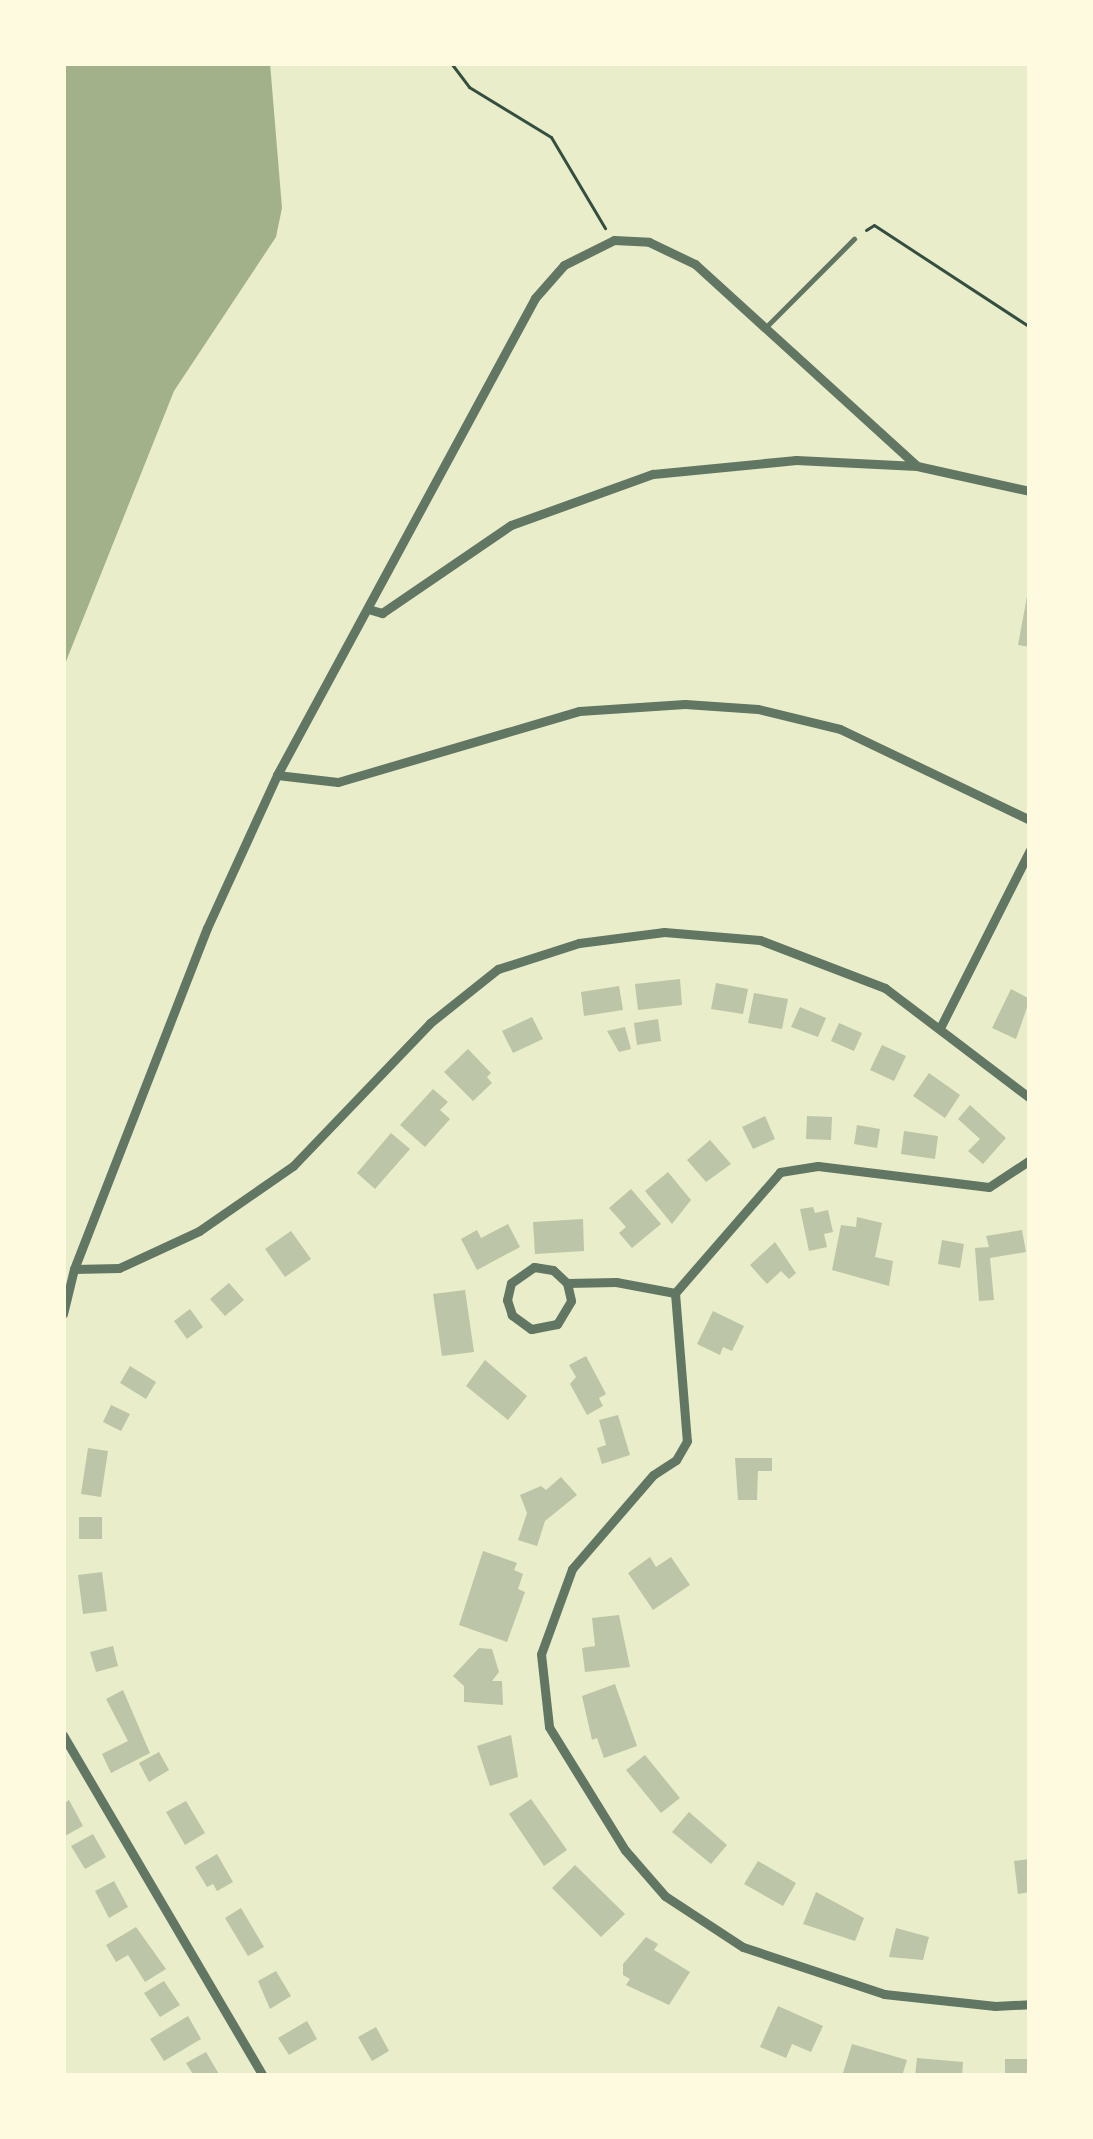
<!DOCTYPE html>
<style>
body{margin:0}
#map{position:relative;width:1093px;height:2139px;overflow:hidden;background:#e9edc9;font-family:Figtree,sans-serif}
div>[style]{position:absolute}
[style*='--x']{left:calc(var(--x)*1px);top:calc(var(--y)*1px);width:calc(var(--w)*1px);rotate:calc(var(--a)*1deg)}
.water>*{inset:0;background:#a3b18a}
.building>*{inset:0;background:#bcc5a7}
.path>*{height:3px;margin:-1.5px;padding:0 1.5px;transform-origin:1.5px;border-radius:1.5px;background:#344e41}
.service>*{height:4.5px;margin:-2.25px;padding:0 2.25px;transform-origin:2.25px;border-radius:2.25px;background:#617663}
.minor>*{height:9px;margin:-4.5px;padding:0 4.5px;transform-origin:4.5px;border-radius:4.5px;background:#617663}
span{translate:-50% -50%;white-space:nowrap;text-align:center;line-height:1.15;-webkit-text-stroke:10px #fefae0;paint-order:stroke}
.frame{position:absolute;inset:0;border:66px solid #fefae0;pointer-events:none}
</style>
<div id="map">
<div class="water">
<i style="clip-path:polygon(63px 63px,270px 63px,282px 208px,276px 237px,174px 391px,63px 669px)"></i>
</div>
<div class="building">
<i style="clip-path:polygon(1028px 591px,1030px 591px,1030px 647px,1018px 645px)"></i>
<i style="clip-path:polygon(680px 979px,682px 1005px,638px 1010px,635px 984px)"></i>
<i style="clip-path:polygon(716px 983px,748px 989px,743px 1014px,711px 1009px)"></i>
<i style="clip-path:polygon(619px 986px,623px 1010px,584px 1016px,581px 992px)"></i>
<i style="clip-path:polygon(1011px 989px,1030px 999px,1016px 1039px,992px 1028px)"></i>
<i style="clip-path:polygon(754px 993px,788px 999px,782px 1029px,748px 1023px)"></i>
<i style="clip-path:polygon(800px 1007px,826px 1018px,818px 1037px,791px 1027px)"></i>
<i style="clip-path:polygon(532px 1017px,543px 1039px,513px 1053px,502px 1031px)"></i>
<i style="clip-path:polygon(658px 1019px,661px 1041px,637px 1045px,634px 1023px)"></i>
<i style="clip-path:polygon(839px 1023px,862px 1033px,854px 1051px,831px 1041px)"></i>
<i style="clip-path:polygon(625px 1027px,631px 1049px,619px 1052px,607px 1031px)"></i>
<i style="clip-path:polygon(882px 1045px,906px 1056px,894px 1081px,870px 1070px)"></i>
<i style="clip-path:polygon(468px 1049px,491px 1073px,487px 1077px,492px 1083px,473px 1101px,444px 1072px)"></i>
<i style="clip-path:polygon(929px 1073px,960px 1095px,945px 1118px,913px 1096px)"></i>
<i style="clip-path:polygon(433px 1089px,448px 1102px,440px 1110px,450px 1119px,425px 1147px,400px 1125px)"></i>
<i style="clip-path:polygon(970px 1105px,1006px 1138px,983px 1164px,968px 1151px,980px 1139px,958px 1119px)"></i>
<i style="clip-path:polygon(765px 1116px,775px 1139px,753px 1149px,742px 1127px)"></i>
<i style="clip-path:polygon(807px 1116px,832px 1117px,831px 1140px,806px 1139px)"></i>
<i style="clip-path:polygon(857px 1125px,880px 1129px,877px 1148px,854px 1144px)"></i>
<i style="clip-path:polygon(904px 1131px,938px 1136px,935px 1159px,901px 1154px)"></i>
<i style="clip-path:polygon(391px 1133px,410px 1149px,375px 1189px,357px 1173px)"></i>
<i style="clip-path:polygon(710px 1140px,731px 1164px,706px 1182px,687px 1160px)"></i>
<i style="clip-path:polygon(668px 1172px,691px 1200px,672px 1224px,645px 1191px)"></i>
<i style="clip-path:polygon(631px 1189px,661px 1224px,632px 1248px,619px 1233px,626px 1227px,609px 1208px)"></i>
<i style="clip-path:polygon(813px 1207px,815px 1213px,828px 1210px,833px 1232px,824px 1234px,827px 1247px,809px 1251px,800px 1209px)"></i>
<i style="clip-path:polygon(857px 1217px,882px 1223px,875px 1257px,893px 1261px,889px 1286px,832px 1270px,841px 1225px,856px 1227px)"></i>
<i style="clip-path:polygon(583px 1219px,584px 1251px,535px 1254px,533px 1222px)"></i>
<i style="clip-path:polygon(508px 1224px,520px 1247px,477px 1270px,461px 1239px,477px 1230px,481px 1238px)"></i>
<i style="clip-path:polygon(1022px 1230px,1026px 1252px,990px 1258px,994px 1300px,979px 1301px,975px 1248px,989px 1247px,986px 1236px)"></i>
<i style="clip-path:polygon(291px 1231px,311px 1259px,285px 1277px,265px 1249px)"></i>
<i style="clip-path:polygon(942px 1240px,964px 1244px,960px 1268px,938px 1264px)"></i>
<i style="clip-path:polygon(775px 1242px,796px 1273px,789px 1279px,781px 1271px,767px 1284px,750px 1265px)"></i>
<i style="clip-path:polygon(229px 1283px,244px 1300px,225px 1316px,210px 1299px)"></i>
<i style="clip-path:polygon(465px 1290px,474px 1352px,442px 1356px,433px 1294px)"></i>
<i style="clip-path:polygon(190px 1309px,203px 1327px,187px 1339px,174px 1321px)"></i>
<i style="clip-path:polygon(713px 1311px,744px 1326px,732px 1351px,723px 1347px,720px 1355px,697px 1344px)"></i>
<i style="clip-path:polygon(586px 1356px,606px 1394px,599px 1398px,603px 1406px,587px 1415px,570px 1384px,576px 1377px,569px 1365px)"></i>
<i style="clip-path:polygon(485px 1360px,527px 1396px,508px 1420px,466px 1386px)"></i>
<i style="clip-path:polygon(130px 1366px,156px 1382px,146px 1399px,120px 1383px)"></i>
<i style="clip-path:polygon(111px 1405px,130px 1414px,121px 1431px,103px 1422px)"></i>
<i style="clip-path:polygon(618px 1415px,630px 1455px,602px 1464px,597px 1448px,606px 1445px,599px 1420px)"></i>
<i style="clip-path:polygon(88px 1448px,108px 1451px,101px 1497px,81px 1494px)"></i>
<i style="clip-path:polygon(735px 1458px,772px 1458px,772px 1471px,758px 1471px,757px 1500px,738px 1500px)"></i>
<i style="clip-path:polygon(561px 1477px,577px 1495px,545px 1521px,537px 1546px,518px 1540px,527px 1513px,520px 1495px,541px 1486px,546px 1490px)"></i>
<i style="clip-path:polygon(79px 1517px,102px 1517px,102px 1539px,79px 1539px)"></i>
<i style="clip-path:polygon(483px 1551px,517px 1563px,514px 1570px,523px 1574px,518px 1589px,525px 1592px,507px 1642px,459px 1625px)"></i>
<i style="clip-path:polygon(650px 1557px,656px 1567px,671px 1557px,690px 1585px,653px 1610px,628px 1573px)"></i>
<i style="clip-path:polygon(102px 1572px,107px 1611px,83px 1614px,78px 1575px)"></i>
<i style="clip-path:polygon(619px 1615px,630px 1667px,585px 1672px,582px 1648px,595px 1646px,592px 1618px)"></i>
<i style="clip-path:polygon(113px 1646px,118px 1666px,96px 1672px,90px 1652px)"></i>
<i style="clip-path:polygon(479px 1648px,492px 1649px,499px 1672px,492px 1681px,502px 1681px,503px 1705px,464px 1702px,464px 1686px,453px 1676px)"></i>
<i style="clip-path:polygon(615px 1684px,637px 1746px,604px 1758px,597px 1738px,592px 1740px,582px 1696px)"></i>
<i style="clip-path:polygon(123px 1690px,150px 1753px,111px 1773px,102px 1754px,128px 1741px,106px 1699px)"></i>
<i style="clip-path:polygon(511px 1735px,518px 1777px,490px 1786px,477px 1746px)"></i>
<i style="clip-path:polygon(159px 1752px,169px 1770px,149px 1782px,139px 1763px)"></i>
<i style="clip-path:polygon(645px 1755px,680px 1798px,661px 1813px,626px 1770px)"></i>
<i style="clip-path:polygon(531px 1799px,567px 1850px,544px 1866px,509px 1814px)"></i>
<i style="clip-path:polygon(69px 1800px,83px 1826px,63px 1837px,63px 1804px)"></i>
<i style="clip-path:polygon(186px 1801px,205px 1833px,185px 1845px,166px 1812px)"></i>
<i style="clip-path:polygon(689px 1812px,727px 1845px,711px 1864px,672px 1832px)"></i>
<i style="clip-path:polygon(93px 1834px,106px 1857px,85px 1869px,71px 1846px)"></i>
<i style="clip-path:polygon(217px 1854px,233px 1882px,217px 1891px,213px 1884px,207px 1887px,195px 1867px)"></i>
<i style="clip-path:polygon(1030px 1859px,1030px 1892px,1018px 1894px,1014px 1861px)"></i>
<i style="clip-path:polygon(758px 1861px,796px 1883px,783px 1906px,744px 1884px)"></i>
<i style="clip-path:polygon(575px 1865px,625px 1914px,601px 1937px,552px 1888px)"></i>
<i style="clip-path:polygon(114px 1881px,128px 1907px,109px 1918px,95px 1891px)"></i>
<i style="clip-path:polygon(816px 1892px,864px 1918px,855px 1941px,803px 1924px)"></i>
<i style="clip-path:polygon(241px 1908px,264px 1947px,248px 1956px,225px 1918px)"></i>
<i style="clip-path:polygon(136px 1927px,166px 1969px,145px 1982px,128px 1955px,116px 1962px,106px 1945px)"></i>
<i style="clip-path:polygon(896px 1928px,929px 1937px,923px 1960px,889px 1957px)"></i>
<i style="clip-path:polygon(646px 1937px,658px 1944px,654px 1950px,690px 1972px,669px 2005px,626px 1985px,630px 1979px,623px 1975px,623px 1964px)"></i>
<i style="clip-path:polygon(276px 1971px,291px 1996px,270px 2009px,258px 1981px)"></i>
<i style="clip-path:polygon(164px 1981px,180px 2005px,160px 2017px,144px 1993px)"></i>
<i style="clip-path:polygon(778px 2006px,823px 2026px,811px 2052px,792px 2044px,786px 2058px,760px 2047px)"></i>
<i style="clip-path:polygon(188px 2016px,201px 2039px,164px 2061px,150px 2039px)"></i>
<i style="clip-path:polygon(307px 2021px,317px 2039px,289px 2055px,278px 2038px)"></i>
<i style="clip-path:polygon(376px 2027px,389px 2051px,372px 2061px,358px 2037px)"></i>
<i style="clip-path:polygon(852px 2044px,907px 2060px,902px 2076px,842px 2076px)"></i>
<i style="clip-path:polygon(206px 2052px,220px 2076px,194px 2076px,186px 2063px)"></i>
<i style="clip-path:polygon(917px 2058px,963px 2062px,962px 2076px,915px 2076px)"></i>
<i style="clip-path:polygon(1005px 2059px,1030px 2059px,1030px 2076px,1005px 2076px)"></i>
</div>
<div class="path">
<i style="--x:451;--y:63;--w:30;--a:53"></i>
<i style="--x:469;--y:87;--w:96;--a:31.4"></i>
<i style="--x:551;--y:137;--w:106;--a:59.3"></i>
<i style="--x:866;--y:230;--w:9;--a:-32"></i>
<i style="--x:874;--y:225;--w:186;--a:33.2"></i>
</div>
<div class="service">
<i style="--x:767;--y:326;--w:123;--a:-45"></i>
</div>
<div class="minor">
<i style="--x:368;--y:609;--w:15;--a:16"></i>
<i style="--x:382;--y:613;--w:156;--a:-34.3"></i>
<i style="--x:511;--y:525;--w:151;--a:-19.8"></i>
<i style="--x:653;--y:474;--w:144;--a:-5.6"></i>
<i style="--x:796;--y:460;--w:121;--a:2.8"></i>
<i style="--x:917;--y:466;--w:116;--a:12.5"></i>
<i style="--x:277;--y:775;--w:61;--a:6.5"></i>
<i style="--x:338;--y:782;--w:251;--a:-16.4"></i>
<i style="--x:579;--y:711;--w:106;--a:-3.8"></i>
<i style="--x:685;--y:704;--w:73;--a:3.9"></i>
<i style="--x:758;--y:709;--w:84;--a:13.7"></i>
<i style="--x:840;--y:729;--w:211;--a:25.6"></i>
<i style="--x:941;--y:1026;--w:197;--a:-63.2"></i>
<i style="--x:74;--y:1269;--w:45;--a:-1.3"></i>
<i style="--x:119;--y:1268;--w:88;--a:-24.8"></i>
<i style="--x:199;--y:1231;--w:114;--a:-34.7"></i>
<i style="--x:293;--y:1166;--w:198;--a:-46.2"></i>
<i style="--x:430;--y:1023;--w:87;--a:-38.5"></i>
<i style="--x:498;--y:969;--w:85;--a:-17.8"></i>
<i style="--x:579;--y:943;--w:86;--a:-7.4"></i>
<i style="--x:664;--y:932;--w:96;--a:4.8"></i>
<i style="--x:760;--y:940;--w:134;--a:21"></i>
<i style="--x:885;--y:988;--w:182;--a:37.2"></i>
<i style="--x:567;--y:1283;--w:18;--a:77"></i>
<i style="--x:571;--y:1301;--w:27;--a:121"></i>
<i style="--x:557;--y:1324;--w:26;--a:169"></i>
<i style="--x:531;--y:1329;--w:24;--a:-144"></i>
<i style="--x:512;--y:1315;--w:16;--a:-108"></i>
<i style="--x:507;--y:1300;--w:17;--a:-77"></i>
<i style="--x:511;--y:1283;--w:28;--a:-35"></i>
<i style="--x:534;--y:1267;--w:19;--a:9"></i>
<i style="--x:553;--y:1270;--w:19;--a:43"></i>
<i style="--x:567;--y:1283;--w:49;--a:-1.2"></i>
<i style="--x:616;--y:1282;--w:60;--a:10.6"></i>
<i style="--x:675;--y:1293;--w:160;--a:-49"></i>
<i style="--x:780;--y:1172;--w:38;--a:-9"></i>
<i style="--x:818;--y:1166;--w:172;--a:7"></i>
<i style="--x:989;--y:1187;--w:49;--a:-33.4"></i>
<i style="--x:675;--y:1293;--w:148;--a:85.4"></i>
<i style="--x:687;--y:1441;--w:22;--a:120"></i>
<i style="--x:676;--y:1460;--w:27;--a:147"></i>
<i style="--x:653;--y:1475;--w:124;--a:130.8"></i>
<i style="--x:572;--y:1569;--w:90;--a:110"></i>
<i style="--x:541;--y:1654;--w:73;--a:83.7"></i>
<i style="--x:549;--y:1727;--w:145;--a:58.3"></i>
<i style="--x:625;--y:1850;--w:61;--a:49"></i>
<i style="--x:665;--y:1896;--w:93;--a:33.2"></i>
<i style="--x:743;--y:1947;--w:149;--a:18.4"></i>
<i style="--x:884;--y:1994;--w:112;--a:6.2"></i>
<i style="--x:995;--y:2006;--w:35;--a:-3"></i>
<i style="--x:63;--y:1314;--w:46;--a:-76.3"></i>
<i style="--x:74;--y:1269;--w:366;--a:-68.7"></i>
<i style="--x:207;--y:928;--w:168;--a:-65.4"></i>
<i style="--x:277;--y:775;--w:542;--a:-61.59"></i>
<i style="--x:535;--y:298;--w:44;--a:-48.7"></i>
<i style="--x:564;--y:265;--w:56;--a:-26.6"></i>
<i style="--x:614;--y:240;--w:35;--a:3"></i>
<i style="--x:649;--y:242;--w:51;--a:25.6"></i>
<i style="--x:695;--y:264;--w:300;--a:42.3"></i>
<i style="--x:63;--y:1735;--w:395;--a:59.6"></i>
</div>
<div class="frame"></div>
</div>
